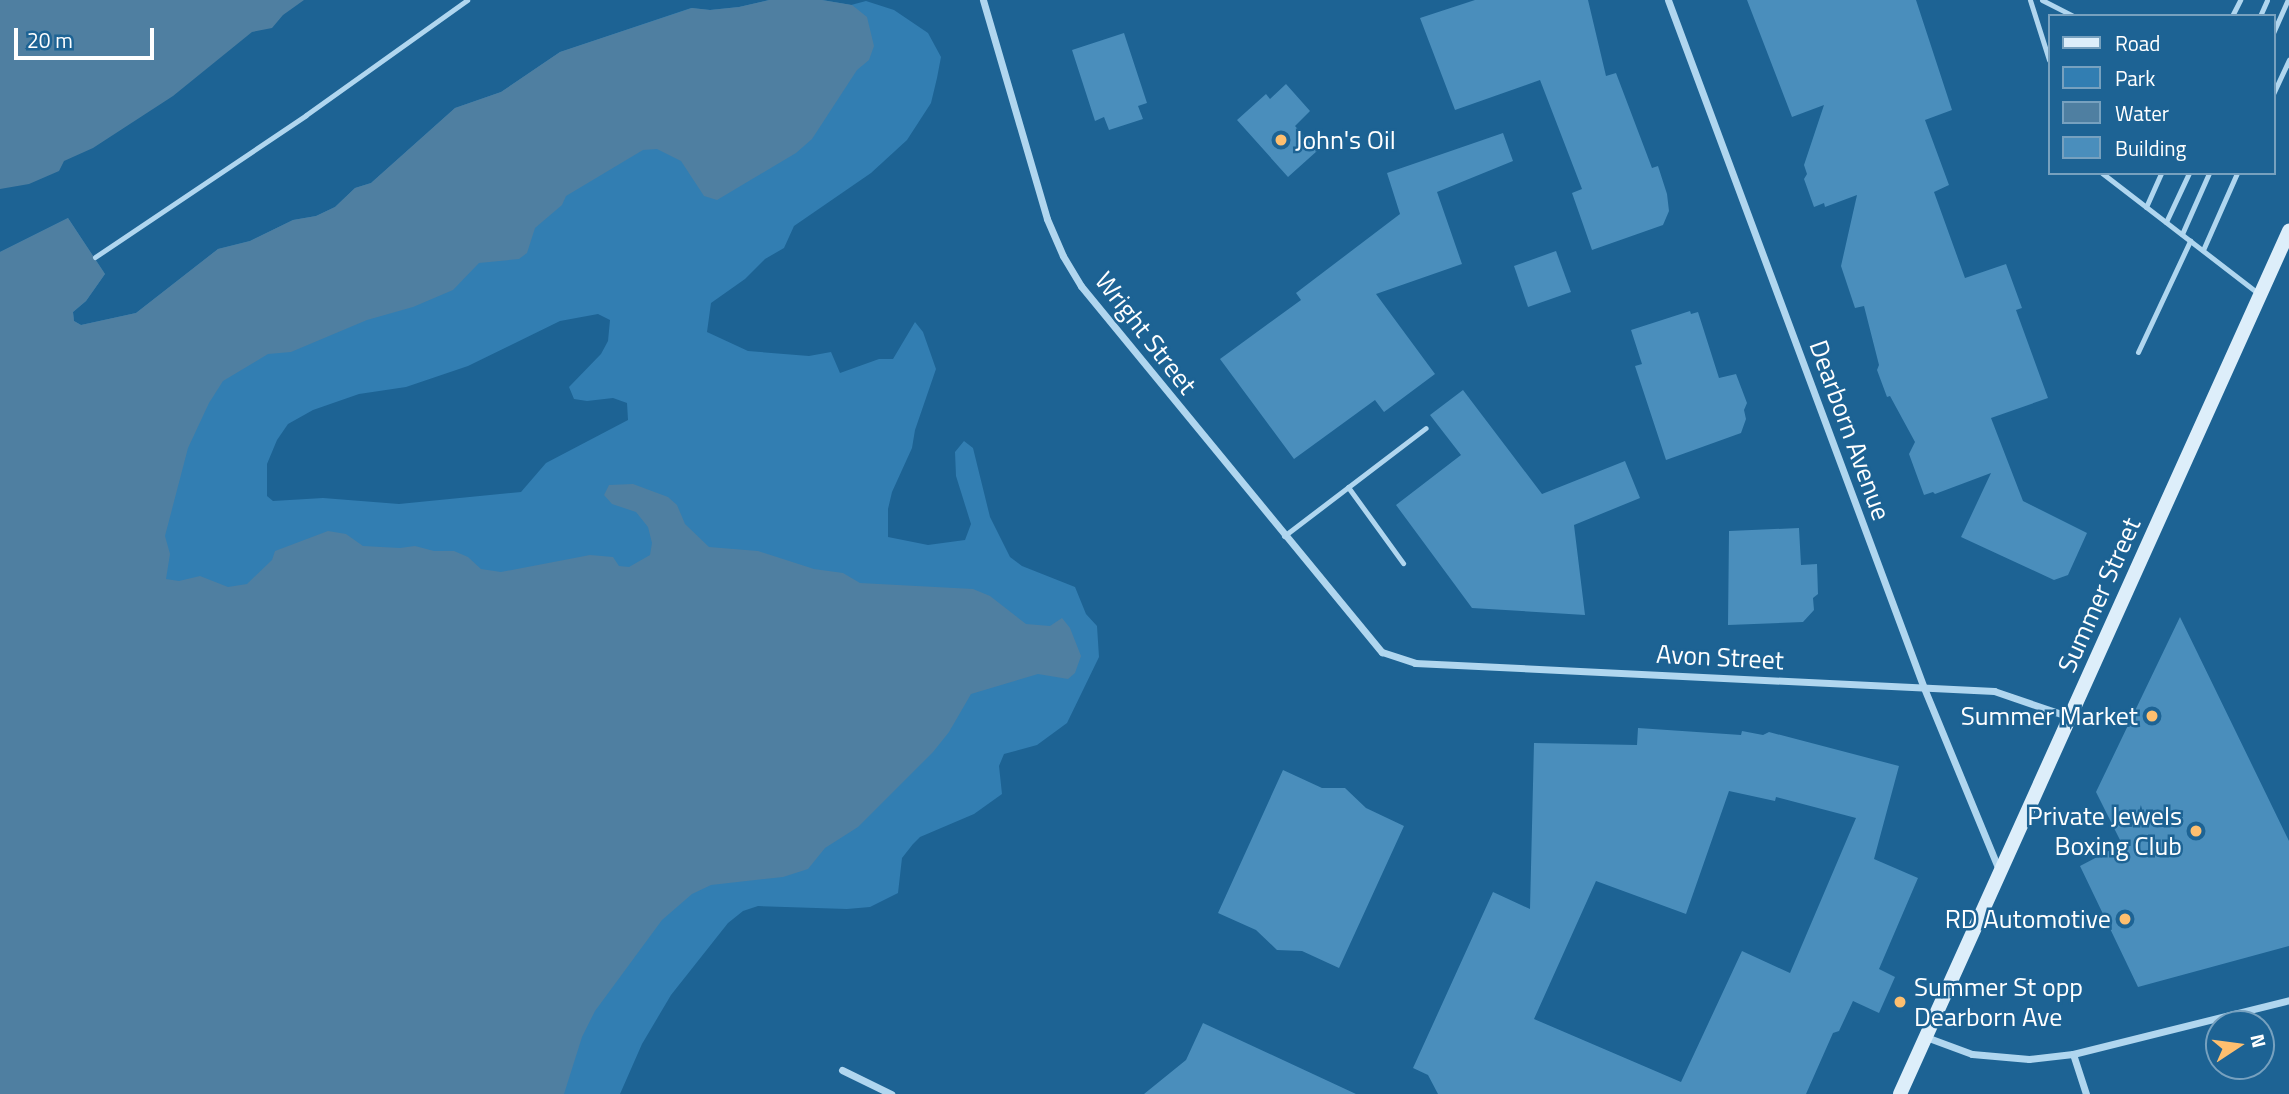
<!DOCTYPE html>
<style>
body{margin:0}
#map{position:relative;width:2289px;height:1094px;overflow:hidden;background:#1d6394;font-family:"Titillium Web",sans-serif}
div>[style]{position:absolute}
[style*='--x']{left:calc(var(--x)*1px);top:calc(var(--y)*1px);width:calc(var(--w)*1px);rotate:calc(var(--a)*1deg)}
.green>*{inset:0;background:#327eb2}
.water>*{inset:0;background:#4f7fa1}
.building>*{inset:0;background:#4a8ebc}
.service>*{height:5px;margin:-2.5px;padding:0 2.5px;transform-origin:2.5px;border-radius:2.5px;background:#b0d6ef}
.minor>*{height:7px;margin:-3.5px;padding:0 3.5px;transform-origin:3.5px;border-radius:3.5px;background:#b0d6ef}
.secondary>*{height:14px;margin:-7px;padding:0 7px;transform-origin:7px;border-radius:7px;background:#ddeefa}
.dots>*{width:19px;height:19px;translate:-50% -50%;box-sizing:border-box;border:4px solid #1d6394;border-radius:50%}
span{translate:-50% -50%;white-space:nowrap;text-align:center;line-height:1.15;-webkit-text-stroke:5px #1d6394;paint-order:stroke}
.poi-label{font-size:26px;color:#fff}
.left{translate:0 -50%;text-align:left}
.right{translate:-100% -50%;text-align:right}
.street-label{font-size:26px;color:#fff}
.legend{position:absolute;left:2048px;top:14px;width:228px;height:161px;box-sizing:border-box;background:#1d6394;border:2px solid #77a1bf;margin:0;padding:9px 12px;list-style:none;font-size:21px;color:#fff}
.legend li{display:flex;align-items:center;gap:14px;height:35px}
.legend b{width:35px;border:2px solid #77a1bf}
.north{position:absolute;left:2205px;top:1010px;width:70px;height:70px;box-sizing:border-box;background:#1d6394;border:2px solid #77a1bf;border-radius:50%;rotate:77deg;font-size:19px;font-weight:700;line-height:28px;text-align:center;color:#fff}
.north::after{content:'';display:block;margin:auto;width:24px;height:32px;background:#febf6f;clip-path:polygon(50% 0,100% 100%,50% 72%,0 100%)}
.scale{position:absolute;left:14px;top:28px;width:140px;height:32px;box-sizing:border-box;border:4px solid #fff;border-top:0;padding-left:9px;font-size:21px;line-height:24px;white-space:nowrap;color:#fff;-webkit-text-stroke:5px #1d6394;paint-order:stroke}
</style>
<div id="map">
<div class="green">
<i style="clip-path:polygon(evenodd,769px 0,822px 0,851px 5px,866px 1px,894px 10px,928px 33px,941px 57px,937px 78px,931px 103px,907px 140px,871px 173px,794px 226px,784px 248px,765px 259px,745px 279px,711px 303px,707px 332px,748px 351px,809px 356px,831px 352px,840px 373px,879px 359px,893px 359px,915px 322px,923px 332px,936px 369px,915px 430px,912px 448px,892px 492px,888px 509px,888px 537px,928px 545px,965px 540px,971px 524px,956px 476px,955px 452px,964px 441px,973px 448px,990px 517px,1010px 557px,1022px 566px,1075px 587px,1086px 614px,1097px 626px,1099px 657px,1067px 723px,1037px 745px,1004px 754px,999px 766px,1002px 794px,974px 814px,920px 837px,913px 844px,902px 858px,898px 893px,870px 907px,847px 909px,758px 906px,743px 911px,728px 923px,671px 995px,642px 1044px,620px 1094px,344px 1094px,0 252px,68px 218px,105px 274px,86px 301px,73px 312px,74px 321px,81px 325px,136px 313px,218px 249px,250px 241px,293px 220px,316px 216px,335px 207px,355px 188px,371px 183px,455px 108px,501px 92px,560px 52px,691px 8px,710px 10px,739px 7px,769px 0,598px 314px,610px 320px,608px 341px,601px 354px,569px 387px,574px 399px,587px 401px,613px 398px,627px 403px,628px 420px,546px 463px,521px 492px,399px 504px,323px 498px,273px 501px,267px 496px,267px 464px,277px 440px,288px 424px,313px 410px,359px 394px,406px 387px,468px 366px,560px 321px,598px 314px)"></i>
</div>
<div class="water">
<i style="clip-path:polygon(0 0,304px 0,283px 15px,272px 28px,252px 32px,173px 96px,93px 148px,64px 161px,59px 171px,29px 184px,0 189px)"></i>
<i style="clip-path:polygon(769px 0,822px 0,852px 5px,867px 17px,874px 46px,869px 60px,857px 70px,812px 139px,796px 153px,717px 200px,704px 196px,681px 161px,657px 149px,643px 150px,566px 196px,562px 205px,535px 228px,527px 253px,519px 259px,479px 263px,453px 290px,413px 307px,367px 320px,291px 352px,268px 354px,223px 381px,209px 403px,188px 448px,165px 536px,170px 554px,166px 579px,179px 581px,200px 576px,228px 587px,247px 584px,272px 560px,275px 551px,328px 531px,346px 534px,363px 546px,400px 548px,415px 546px,434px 551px,454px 551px,468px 557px,481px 569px,501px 572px,590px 555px,613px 557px,619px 566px,629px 567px,650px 555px,652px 543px,648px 527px,636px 512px,612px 504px,604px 495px,609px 485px,633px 484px,668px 497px,677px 505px,685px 524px,709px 547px,758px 551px,814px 569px,843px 573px,860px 583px,973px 589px,990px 596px,1026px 624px,1050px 626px,1062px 618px,1070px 628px,1081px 656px,1075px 673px,1068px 679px,1038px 674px,971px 694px,949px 732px,933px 752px,858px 827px,825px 848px,808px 869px,783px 877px,711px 885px,692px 894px,662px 920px,595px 1011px,582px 1037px,564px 1094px,0 1094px,0 252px,68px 218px,105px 274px,86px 301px,73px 312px,74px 321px,81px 325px,136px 313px,218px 249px,250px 241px,293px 220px,316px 216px,335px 207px,355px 188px,371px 183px,455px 108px,501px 92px,560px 52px,692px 8px,710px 10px,739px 7px)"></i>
</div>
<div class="building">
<i style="clip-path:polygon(1475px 0,1588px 0,1606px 76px,1616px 73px,1652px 168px,1658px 166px,1667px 194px,1669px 211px,1663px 225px,1592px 250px,1572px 193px,1582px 189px,1540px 80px,1455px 110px,1420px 18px)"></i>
<i style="clip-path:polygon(1747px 0,1916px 0,1952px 110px,1925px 120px,1949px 185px,1934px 192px,1965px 278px,2006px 264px,2022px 308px,2016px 310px,2048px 398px,1991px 418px,2023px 501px,2087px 533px,2068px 575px,2054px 580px,1961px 537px,1991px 473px,1935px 494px,1933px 492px,1924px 495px,1909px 454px,1915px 442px,1890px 396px,1887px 397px,1877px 370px,1879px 365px,1864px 306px,1855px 308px,1841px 266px,1857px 195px,1825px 207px,1824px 203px,1814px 207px,1804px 179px,1807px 174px,1804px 165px,1824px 105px,1792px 117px)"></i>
<i style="clip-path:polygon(1124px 33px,1147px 103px,1138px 106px,1143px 119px,1109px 130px,1104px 117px,1095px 121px,1072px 50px)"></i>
<i style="clip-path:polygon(1286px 84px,1310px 111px,1295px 126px,1317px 151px,1288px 177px,1237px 120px,1266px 94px,1270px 99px)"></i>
<i style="clip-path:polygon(1503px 133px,1513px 161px,1437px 192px,1462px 264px,1376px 294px,1435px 374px,1384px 412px,1375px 400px,1294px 459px,1220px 359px,1301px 300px,1296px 293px,1400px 214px,1387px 173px)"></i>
<i style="clip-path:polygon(1556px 251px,1571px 292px,1528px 307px,1514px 266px)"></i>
<i style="clip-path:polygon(1690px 311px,1691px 314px,1698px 312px,1719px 378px,1736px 374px,1747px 403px,1744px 410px,1746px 419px,1741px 433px,1666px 460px,1635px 366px,1642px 364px,1631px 330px)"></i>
<i style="clip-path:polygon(1463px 390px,1542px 494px,1625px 461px,1640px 498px,1574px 525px,1585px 615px,1472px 608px,1396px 505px,1461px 455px,1430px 415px)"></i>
<i style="clip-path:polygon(1799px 528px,1801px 565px,1817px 564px,1818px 594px,1813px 598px,1814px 610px,1803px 622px,1728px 625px,1729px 531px)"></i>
<i style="clip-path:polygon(2180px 617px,2289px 841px,2289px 946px,2138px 987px,2080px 866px,2122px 844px,2096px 792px)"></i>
<i style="clip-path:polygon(evenodd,1638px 728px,1741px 735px,1742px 731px,1763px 735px,1769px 732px,1899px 766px,1874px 859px,1918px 878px,1879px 969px,1895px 977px,1879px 1013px,1853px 1001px,1839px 1031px,1833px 1033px,1806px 1094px,1438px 1094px,1428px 1075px,1413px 1068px,1493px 892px,1530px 909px,1534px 743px,1637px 745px,1638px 728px,1729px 791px,1775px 801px,1776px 797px,1856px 818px,1790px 973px,1742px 951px,1681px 1082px,1534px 1019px,1596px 881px,1686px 914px,1729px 791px)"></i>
<i style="clip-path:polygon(1283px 770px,1322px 788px,1345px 788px,1366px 808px,1404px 826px,1339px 968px,1302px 951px,1277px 950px,1256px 930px,1218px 913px)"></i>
<i style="clip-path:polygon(1203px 1023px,1356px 1094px,1144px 1094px,1186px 1060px)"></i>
</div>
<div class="service">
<i style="--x:2030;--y:0;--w:63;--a:72.4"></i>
<i style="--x:2042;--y:0;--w:35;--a:27"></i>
<i style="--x:2232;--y:16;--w:18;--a:-63"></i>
<i style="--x:2260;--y:16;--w:17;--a:-66"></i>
<i style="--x:2273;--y:33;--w:36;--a:-66"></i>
<i style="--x:2273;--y:94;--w:38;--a:-65"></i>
<i style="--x:2102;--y:173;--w:197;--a:37.6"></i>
<i style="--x:2146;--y:207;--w:37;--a:-66"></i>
<i style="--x:2166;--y:222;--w:54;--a:-64.9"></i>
<i style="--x:2182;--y:234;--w:67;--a:-66.1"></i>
<i style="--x:2203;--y:250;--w:84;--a:-66.2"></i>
<i style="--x:95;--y:257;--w:254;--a:-33.9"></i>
<i style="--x:306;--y:115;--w:198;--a:-35.5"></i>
<i style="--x:2138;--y:352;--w:123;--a:-64.9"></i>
<i style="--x:1348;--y:487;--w:94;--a:54.1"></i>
<i style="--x:1284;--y:536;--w:178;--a:-37.3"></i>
</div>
<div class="minor">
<i style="--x:983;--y:0;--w:228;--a:73.7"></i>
<i style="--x:1047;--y:219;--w:40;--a:66.6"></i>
<i style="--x:1063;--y:256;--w:35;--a:59"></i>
<i style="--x:1081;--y:286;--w:474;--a:50.6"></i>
<i style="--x:1382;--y:652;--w:35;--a:18"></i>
<i style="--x:1415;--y:663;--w:580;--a:2.77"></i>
<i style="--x:1994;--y:691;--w:80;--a:18.9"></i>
<i style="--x:1668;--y:0;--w:734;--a:69.59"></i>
<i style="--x:1924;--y:688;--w:199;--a:67.6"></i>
<i style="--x:1926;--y:1037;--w:49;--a:20.3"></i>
<i style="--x:1972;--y:1054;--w:57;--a:5"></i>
<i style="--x:2029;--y:1059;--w:44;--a:-6.5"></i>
<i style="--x:2073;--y:1054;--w:223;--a:-14"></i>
<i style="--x:2073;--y:1054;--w:42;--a:72"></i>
<i style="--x:842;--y:1070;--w:55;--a:26.1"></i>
</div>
<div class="secondary">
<i style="--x:1900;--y:1094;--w:947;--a:-65.74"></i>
</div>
<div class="dots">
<i style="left:1281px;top:140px;background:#febf6f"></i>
<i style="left:2152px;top:716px;background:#febf6f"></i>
<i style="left:2196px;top:831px;background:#febf6f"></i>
<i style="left:2125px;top:919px;background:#febf6f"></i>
<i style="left:1900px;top:1002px;background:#febf6f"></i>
</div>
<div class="poi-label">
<span class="left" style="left:1295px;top:140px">John's Oil</span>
<span class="right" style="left:2138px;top:716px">Summer Market</span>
<span class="right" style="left:2182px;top:831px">Private Jewels<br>Boxing Club</span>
<span class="right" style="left:2111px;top:919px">RD Automotive</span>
<span class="left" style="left:1914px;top:1002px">Summer St opp<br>Dearborn Ave</span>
</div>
<div class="street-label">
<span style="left:1146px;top:333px;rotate:52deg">Wright Street</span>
<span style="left:1850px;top:430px;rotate:70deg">Dearborn Avenue</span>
<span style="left:2099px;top:595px;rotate:-66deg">Summer Street</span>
<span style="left:1720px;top:657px;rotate:3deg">Avon Street</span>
</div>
<ul class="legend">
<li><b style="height:9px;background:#ddeefa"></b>Road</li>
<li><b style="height:19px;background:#327eb2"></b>Park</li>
<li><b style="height:19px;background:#4f7fa1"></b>Water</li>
<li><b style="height:19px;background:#4a8ebc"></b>Building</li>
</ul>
<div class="north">N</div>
<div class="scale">20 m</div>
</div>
